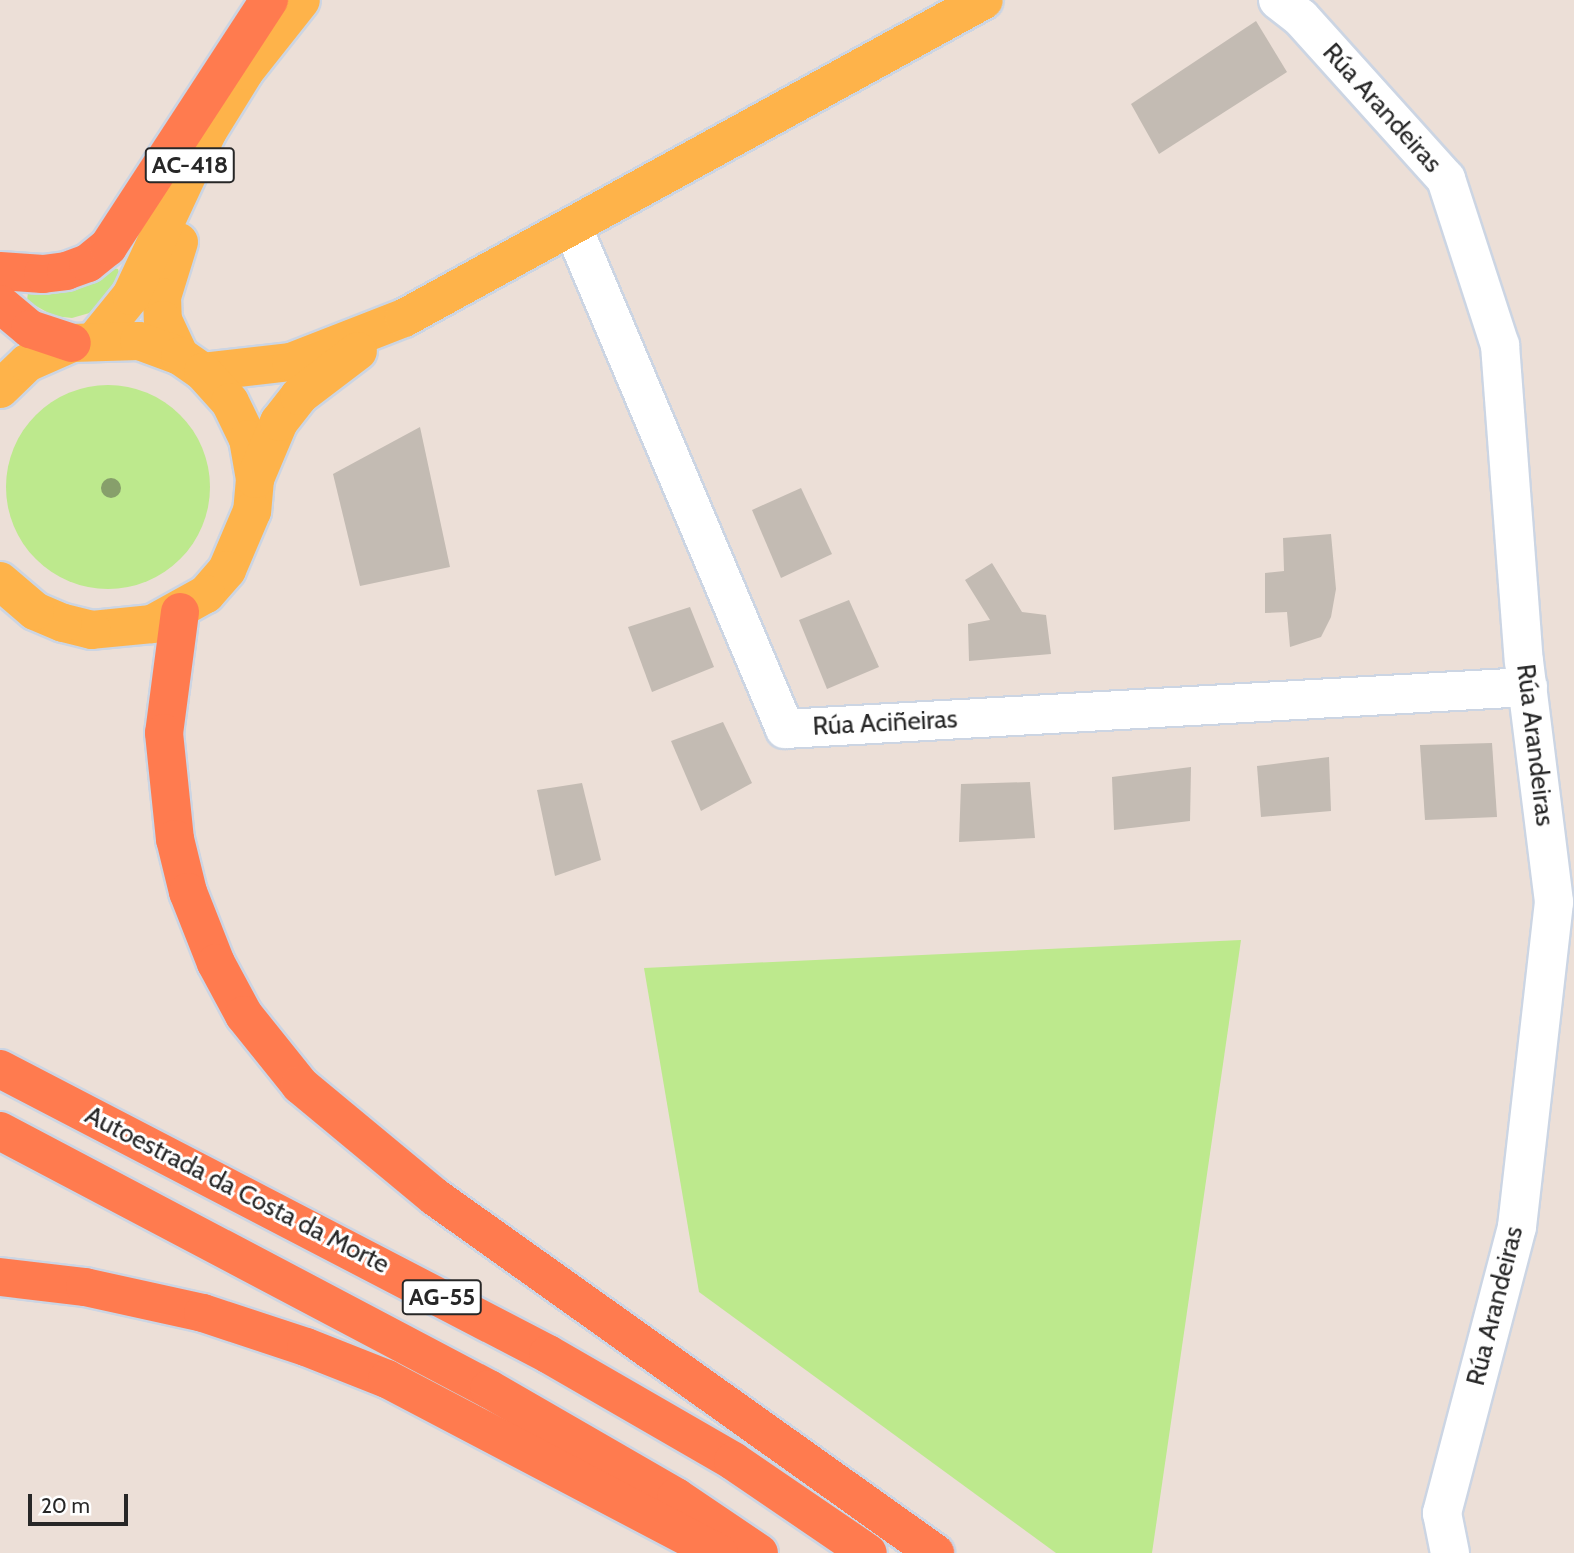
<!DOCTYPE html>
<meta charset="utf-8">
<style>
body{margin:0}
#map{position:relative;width:1574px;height:1553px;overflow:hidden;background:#ecdfd7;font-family:Cabin,sans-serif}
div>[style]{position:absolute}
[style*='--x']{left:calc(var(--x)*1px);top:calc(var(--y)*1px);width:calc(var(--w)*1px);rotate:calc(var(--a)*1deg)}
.green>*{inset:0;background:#bde98d}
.round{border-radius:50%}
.building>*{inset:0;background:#c3bbb3}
.roads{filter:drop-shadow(2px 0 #ccd5e3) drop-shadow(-2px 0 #ccd5e3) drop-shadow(0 2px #ccd5e3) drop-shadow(0 -2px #ccd5e3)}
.minor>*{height:38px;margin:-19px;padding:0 19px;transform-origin:19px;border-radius:19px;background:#fff}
.major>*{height:38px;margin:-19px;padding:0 19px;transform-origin:19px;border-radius:19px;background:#feb34a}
.highway>*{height:38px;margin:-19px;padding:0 19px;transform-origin:19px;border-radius:19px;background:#ff7b4f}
.trees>*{width:20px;height:20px;margin:-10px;border-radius:50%;background:#879f6b}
span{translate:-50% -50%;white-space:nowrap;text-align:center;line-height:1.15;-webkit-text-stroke:6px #fff;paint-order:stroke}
.shield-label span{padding:2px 5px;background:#fff;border:2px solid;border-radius:5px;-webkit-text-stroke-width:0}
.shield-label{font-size:24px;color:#272727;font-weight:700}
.street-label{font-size:26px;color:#272727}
.scale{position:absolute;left:28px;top:1494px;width:100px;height:32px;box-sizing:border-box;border:4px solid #272727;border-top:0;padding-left:9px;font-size:21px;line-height:24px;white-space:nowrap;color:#272727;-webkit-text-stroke:5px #fff;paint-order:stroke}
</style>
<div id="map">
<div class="green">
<i style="clip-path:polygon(113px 268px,118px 269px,120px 277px,93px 312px,72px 318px,54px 316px,27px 301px,28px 292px,92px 278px)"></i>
<i class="round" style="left:6px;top:385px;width:204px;height:204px"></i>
<i style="clip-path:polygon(1241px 940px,1152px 1553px,1056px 1553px,699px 1292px,644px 968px)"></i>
</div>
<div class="building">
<i style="clip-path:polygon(1256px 21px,1287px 72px,1159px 154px,1131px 104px)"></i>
<i style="clip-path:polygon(420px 427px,450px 567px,360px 586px,333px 474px)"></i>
<i style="clip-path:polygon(801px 488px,832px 554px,781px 578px,752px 510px)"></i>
<i style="clip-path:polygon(1331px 534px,1336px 589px,1331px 617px,1321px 637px,1290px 647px,1287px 612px,1265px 613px,1265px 573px,1284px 571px,1283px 538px)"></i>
<i style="clip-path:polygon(992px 563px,1022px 612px,1046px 615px,1051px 654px,969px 661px,968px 624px,990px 620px,965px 580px)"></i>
<i style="clip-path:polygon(849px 600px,879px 667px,827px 689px,799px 620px)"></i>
<i style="clip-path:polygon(690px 607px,714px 667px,652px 692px,628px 627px)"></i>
<i style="clip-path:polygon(723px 722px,752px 783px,701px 811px,671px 741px)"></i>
<i style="clip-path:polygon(1492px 743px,1497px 817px,1425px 820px,1420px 745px)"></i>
<i style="clip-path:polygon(1329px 757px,1331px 811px,1261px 817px,1257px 766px)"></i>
<i style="clip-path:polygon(1191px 767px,1190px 821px,1114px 830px,1112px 777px)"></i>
<i style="clip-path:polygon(1030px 782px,1035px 838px,959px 842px,961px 784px)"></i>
<i style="clip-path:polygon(582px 783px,601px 860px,555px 876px,537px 790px)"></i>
</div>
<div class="roads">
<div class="minor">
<i style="--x:1278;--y:0;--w:29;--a:38"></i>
<i style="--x:1301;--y:18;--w:217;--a:48"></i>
<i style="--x:1446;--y:179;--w:175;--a:72"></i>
<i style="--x:1500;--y:345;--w:317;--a:85.7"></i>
<i style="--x:1524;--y:661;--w:243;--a:82.9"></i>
<i style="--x:1554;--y:902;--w:327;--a:96.5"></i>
<i style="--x:1517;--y:1227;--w:296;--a:104.7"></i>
<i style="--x:1442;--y:1513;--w:41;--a:78.7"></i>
<i style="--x:573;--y:228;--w:544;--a:67.06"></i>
<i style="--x:785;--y:729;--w:744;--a:-3.24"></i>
</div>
<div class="major">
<i style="--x:179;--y:242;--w:58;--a:107.2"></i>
<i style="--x:162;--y:297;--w:23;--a:88"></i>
<i style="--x:163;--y:320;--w:40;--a:65"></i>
<i style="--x:96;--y:339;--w:55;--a:-50.9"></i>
<i style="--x:131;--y:296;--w:182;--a:-65"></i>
<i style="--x:208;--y:131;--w:70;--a:-58.3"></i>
<i style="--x:245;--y:71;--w:90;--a:-51.7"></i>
<i style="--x:203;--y:372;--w:89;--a:-6.5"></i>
<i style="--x:291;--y:362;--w:121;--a:-21.3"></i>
<i style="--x:404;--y:318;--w:661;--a:-28.73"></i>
<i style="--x:0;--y:389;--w:37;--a:-44"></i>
<i style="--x:27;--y:363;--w:49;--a:-24"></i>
<i style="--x:72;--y:343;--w:67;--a:-1.7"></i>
<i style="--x:139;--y:341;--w:44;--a:20.1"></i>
<i style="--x:180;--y:356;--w:28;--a:35"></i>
<i style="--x:203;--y:372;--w:40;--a:48"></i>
<i style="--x:230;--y:402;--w:41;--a:64.1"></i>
<i style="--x:248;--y:439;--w:41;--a:80.1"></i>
<i style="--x:255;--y:479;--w:32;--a:95"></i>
<i style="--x:252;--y:511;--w:64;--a:113"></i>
<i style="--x:227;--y:570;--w:32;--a:131"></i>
<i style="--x:206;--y:594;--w:62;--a:150.9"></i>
<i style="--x:152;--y:624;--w:60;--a:174.3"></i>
<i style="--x:92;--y:630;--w:30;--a:-166"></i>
<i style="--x:63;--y:623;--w:30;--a:-157"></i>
<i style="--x:35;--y:611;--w:46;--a:-139.4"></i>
<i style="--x:255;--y:479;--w:62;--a:-67.2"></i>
<i style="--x:279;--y:422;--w:33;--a:-52"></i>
<i style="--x:299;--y:396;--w:74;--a:-37.3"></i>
</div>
<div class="highway">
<i style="--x:0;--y:271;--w:43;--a:4"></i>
<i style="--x:43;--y:274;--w:23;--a:-7"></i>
<i style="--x:66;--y:271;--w:23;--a:-20"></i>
<i style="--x:88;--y:263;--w:26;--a:-39"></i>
<i style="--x:108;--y:247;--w:295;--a:-56.9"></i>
<i style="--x:0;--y:304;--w:39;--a:40"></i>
<i style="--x:30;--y:329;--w:44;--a:18.4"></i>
<i style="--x:180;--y:612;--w:122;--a:97.5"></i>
<i style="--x:164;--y:733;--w:107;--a:84.1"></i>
<i style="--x:175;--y:839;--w:55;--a:76.2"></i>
<i style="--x:188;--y:892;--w:76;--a:68.5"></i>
<i style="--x:216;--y:963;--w:59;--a:61.7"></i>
<i style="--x:244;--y:1015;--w:90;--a:51.3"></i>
<i style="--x:300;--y:1085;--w:175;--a:39.7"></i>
<i style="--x:435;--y:1197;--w:614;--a:35.45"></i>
<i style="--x:0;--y:1069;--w:618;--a:27.48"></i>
<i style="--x:548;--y:1354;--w:214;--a:30"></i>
<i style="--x:733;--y:1461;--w:163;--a:34.3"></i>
<i style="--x:0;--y:1131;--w:553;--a:27.82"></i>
<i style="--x:489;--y:1389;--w:216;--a:30"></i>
<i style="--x:676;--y:1497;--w:100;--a:34"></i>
<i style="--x:0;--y:1277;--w:86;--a:6.7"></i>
<i style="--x:85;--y:1287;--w:121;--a:12.4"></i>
<i style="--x:203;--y:1313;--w:108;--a:18.3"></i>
<i style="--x:306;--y:1347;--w:87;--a:21.6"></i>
<i style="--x:387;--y:1379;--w:375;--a:27.7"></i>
</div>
</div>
<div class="trees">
<i style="left:111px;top:488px"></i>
</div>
<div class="shield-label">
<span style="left:190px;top:165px">AC-418</span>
<span style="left:442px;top:1297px">AG-55</span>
</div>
<div class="street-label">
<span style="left:1382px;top:108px;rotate:48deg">Rúa Arandeiras</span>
<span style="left:885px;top:723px;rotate:-3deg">Rúa Aciñeiras</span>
<span style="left:1535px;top:745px;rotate:83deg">Rúa Arandeiras</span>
<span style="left:237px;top:1190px;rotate:27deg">Autoestrada da Costa da Morte</span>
<span style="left:1495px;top:1306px;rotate:-76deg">Rúa Arandeiras</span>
</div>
<div class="scale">20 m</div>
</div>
